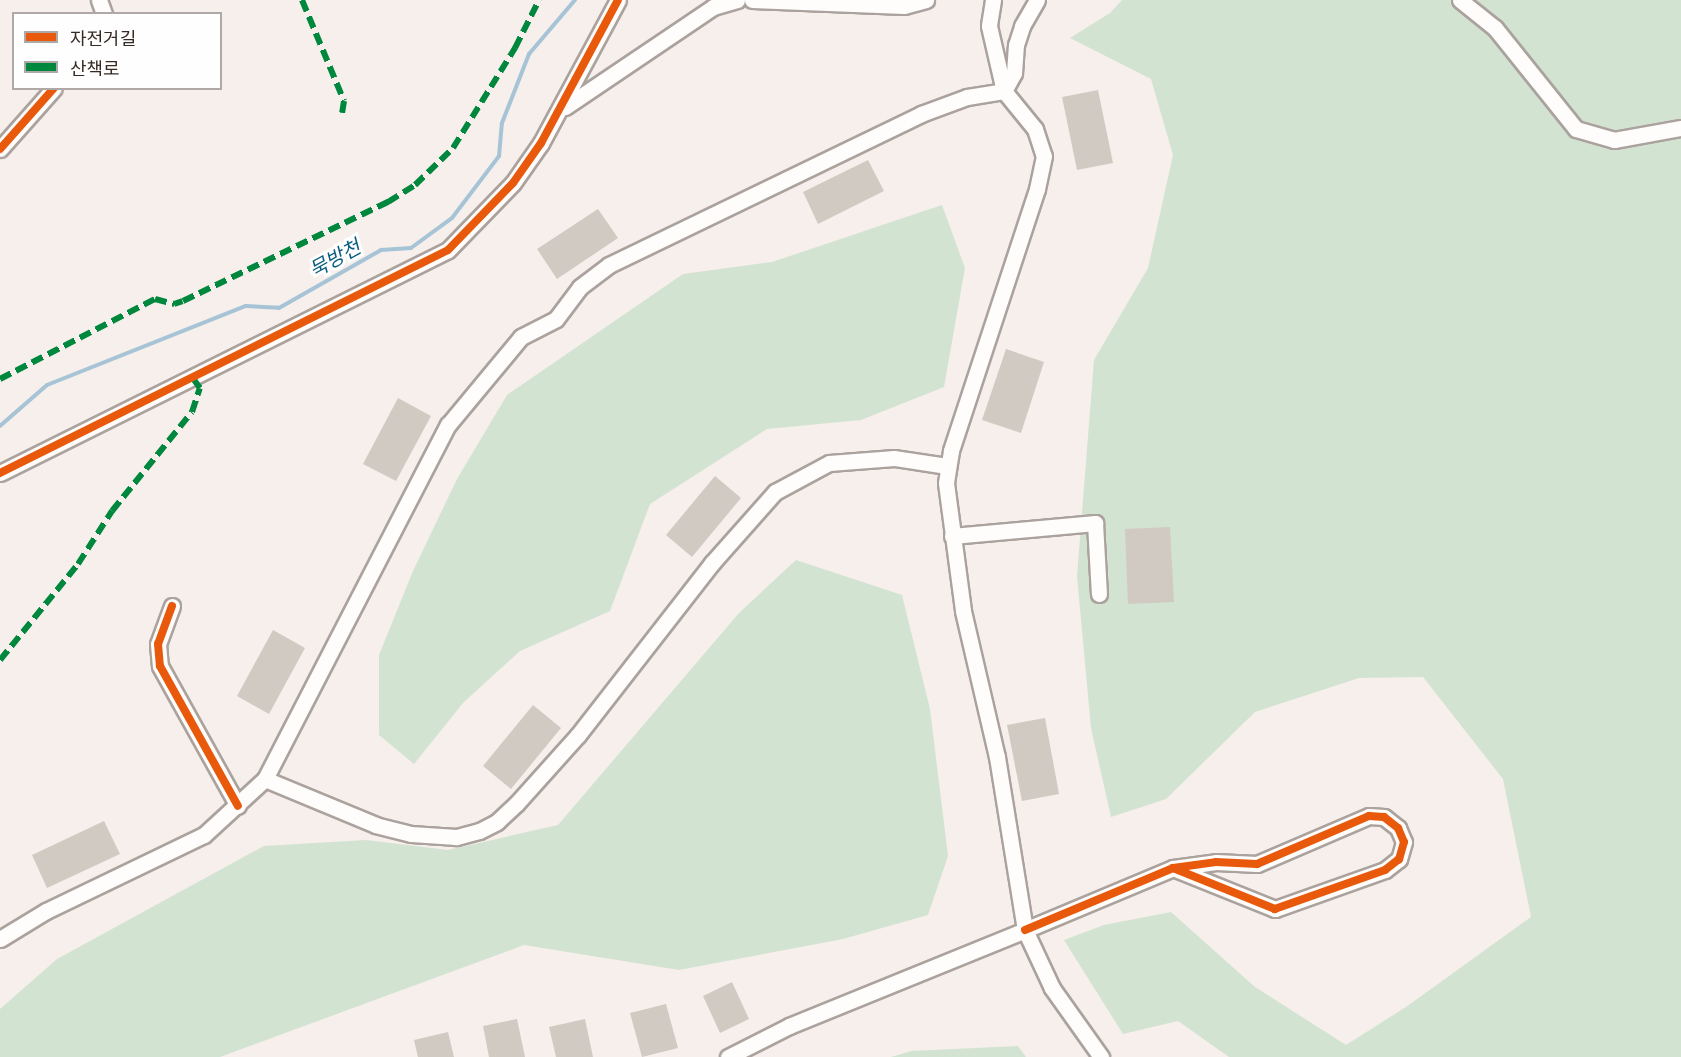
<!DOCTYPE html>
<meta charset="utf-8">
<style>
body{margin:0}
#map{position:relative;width:1681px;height:1057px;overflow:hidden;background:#f6efeb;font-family:"PT Sans","Noto Sans KR",sans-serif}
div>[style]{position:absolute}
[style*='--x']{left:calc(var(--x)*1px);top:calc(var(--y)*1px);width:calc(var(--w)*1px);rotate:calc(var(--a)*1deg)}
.green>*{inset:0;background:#d3e3d2}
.stream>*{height:4px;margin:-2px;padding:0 2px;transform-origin:2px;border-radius:2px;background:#a7c4d6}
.building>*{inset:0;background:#d1cac2}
.roads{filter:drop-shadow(2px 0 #aba29d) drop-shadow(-2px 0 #aba29d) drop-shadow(0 2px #aba29d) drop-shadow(0 -2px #aba29d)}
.minor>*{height:15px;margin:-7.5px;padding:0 7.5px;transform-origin:7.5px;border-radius:7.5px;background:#fefdfc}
.quiet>*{height:6px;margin-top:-3px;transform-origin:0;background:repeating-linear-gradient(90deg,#00873e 0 12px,transparent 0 18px)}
.cycleway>*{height:8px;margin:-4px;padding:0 4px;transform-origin:4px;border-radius:4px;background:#e8590c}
span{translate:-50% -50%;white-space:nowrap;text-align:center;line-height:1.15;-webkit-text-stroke:6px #fefefe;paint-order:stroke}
.water-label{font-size:20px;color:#0a5d81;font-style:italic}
.legend{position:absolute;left:12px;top:12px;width:210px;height:78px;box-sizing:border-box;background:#fefefe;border:2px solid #aea9a7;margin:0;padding:8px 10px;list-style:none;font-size:18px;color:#372a24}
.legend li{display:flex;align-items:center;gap:12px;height:30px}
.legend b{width:30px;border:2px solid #aea9a7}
</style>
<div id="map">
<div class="green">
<i style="clip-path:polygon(1122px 0,1681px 0,1681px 1057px,1229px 1057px,1178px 1021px,1123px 1034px,1064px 940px,1104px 925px,1171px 912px,1255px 987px,1346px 1045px,1406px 1007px,1531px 917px,1503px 779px,1423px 677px,1359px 678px,1255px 712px,1166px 799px,1111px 817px,1091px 728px,1077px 576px,1094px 360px,1148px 268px,1173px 155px,1151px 79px,1070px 38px,1110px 13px)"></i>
<i style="clip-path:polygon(942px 205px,965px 268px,944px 387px,861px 420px,767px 429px,650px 504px,610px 611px,520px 651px,463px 703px,414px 764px,379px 735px,379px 655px,413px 571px,457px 479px,507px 395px,683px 274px,772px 262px)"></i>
<i style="clip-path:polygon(796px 560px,902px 595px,930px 709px,948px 856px,928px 915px,843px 939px,679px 970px,524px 945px,220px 1057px,0 1057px,0 1009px,57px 959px,264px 846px,366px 840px,448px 850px,558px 825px,739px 613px)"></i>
<i style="clip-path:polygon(1018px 1046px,1026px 1057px,891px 1057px,911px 1051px)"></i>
</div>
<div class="stream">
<i style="--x:0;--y:426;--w:62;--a:-41.1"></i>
<i style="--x:47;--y:385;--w:214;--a:-21.7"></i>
<i style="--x:246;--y:306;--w:33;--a:3"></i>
<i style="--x:279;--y:308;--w:117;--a:-29.6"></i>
<i style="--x:381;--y:250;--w:30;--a:-4"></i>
<i style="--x:411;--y:248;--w:51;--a:-36.2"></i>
<i style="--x:452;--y:218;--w:78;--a:-52.8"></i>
<i style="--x:499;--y:156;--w:33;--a:-85"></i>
<i style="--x:502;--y:123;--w:74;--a:-68.6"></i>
<i style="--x:529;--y:54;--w:71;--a:-49.6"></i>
</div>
<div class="building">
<i style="clip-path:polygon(1098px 90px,1113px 163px,1077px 170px,1062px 97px)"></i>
<i style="clip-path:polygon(868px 160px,884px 191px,818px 224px,803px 192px)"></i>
<i style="clip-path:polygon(598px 209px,618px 238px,557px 279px,537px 249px)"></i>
<i style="clip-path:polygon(1006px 349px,1044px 362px,1021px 433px,982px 420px)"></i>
<i style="clip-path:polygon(398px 398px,431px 416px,396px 481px,363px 464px)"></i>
<i style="clip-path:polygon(715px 476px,741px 498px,692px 557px,666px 535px)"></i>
<i style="clip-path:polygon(1170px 527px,1174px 602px,1128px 604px,1125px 529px)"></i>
<i style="clip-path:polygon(273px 630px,305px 648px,269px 714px,237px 696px)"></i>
<i style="clip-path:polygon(533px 705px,561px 728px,511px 789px,483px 766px)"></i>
<i style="clip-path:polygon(1045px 718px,1059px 794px,1022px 801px,1007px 725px)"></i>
<i style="clip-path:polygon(104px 821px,120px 854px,47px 888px,32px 855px)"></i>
<i style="clip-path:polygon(732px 982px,749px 1019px,720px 1033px,703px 996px)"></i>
<i style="clip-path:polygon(666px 1004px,678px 1048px,642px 1057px,630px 1013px)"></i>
<i style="clip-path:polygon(517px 1019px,525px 1057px,489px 1057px,483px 1026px)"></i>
<i style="clip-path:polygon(585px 1019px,593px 1057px,556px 1057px,549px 1027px)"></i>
<i style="clip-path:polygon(448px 1032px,454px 1057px,418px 1057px,414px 1040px)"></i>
</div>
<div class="roads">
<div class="minor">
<i style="--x:99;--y:0;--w:15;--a:70"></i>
<i style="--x:752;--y:0;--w:152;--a:2.3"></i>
<i style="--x:904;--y:6;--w:23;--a:-15"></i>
<i style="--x:993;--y:0;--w:26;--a:99"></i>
<i style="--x:989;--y:26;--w:67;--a:77"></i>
<i style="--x:1460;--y:0;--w:45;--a:38.7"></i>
<i style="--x:1495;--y:28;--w:129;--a:51.3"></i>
<i style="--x:1576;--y:129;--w:40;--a:16"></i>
<i style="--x:1614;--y:140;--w:68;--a:-10.2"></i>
<i style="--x:1004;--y:91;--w:21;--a:-61"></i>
<i style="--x:1014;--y:73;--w:28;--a:-86"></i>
<i style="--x:1016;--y:45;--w:20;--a:-72"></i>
<i style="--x:1022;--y:26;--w:30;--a:-60"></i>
<i style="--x:565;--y:107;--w:179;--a:-34"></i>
<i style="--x:713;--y:7;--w:25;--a:-16"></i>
<i style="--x:0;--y:149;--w:81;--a:-48.5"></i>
<i style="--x:947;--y:466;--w:54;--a:-171.4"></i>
<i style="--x:894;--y:458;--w:65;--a:175.6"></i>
<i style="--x:829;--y:463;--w:61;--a:151.8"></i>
<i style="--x:775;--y:492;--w:95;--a:131.6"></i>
<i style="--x:712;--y:563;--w:218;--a:127.9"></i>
<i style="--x:578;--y:735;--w:93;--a:131.9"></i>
<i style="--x:516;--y:804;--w:26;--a:137"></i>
<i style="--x:497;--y:822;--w:20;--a:153"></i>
<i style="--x:479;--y:831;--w:24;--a:165"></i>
<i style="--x:456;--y:837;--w:45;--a:-176.2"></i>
<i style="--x:411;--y:834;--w:36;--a:-166"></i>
<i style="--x:376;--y:825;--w:120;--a:-157.5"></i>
<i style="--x:265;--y:779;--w:399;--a:-62.7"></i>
<i style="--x:448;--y:425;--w:114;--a:-50.3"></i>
<i style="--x:521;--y:337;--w:39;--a:-27"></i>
<i style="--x:556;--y:319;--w:40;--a:-53"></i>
<i style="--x:580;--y:287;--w:36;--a:-37"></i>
<i style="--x:609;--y:265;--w:347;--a:-25.8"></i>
<i style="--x:921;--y:114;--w:49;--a:-20.3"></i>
<i style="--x:967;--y:97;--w:37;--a:-9"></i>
<i style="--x:1004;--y:91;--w:49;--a:50.8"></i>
<i style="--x:1035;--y:129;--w:28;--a:72"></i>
<i style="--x:1044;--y:156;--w:34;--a:102"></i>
<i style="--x:1037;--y:189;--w:276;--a:108.2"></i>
<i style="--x:951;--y:451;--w:32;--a:99"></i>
<i style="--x:946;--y:483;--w:129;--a:82.4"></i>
<i style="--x:963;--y:611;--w:150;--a:76.9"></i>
<i style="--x:997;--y:757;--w:175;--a:80.8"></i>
<i style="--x:1025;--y:930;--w:160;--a:-22.7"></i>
<i style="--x:1173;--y:868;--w:43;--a:-7.9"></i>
<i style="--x:1216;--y:862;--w:41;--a:2.8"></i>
<i style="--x:1257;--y:864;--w:122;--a:-23.2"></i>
<i style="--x:1369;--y:816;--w:15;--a:4"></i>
<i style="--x:1384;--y:817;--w:18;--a:38"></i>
<i style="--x:1398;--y:828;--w:15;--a:67"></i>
<i style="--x:1404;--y:842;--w:18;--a:106"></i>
<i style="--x:1399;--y:859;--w:18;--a:142"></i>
<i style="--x:1385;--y:870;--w:117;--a:160.5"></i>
<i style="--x:1275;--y:909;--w:110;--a:-158.1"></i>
<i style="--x:0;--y:473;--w:500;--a:-26.46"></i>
<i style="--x:448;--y:250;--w:93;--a:-45.9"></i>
<i style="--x:513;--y:183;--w:49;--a:-55"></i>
<i style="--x:541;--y:143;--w:162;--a:-61.7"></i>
<i style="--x:952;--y:536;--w:144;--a:-5.2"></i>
<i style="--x:1095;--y:523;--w:71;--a:86.8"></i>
<i style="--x:172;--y:606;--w:40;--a:110.2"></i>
<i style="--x:158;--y:644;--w:22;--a:85"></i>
<i style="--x:160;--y:666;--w:160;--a:60.9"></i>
<i style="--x:0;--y:939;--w:54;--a:-31.3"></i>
<i style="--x:46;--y:911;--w:175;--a:-25.7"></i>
<i style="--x:204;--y:835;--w:83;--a:-42.6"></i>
<i style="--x:728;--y:1057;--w:68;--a:-26.9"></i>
<i style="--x:789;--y:1026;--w:255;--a:-22.1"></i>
<i style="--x:1025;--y:930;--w:64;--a:65"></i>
<i style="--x:1052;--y:988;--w:85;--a:54.6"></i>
</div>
</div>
<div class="quiet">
<i style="--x:302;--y:0;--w:109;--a:67.4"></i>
<i style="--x:344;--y:101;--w:12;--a:99"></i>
<i style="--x:0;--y:379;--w:174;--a:-27.3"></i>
<i style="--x:155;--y:299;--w:20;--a:15"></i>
<i style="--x:174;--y:304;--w:9;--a:-18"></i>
<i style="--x:183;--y:301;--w:228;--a:-25.8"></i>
<i style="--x:388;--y:202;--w:32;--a:-32"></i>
<i style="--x:415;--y:185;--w:53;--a:-44.2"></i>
<i style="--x:453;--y:148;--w:118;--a:-58.2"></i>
<i style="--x:515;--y:48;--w:54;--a:-63.4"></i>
<i style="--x:0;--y:660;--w:124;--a:-50.9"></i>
<i style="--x:78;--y:564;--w:63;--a:-57.3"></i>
<i style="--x:112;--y:511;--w:127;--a:-51.1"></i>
<i style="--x:192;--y:412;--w:25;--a:-72"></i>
<i style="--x:200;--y:388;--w:14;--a:-126"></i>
</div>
<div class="cycleway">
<i style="--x:0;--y:149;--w:81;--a:-48.5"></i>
<i style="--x:0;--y:473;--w:500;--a:-26.46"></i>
<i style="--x:448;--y:250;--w:93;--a:-45.9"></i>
<i style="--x:513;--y:183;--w:49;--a:-55"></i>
<i style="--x:541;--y:143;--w:162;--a:-61.7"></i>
<i style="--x:172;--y:606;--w:40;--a:110.2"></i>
<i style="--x:158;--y:644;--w:22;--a:85"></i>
<i style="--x:160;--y:666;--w:160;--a:60.9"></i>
<i style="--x:1025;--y:930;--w:160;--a:-22.7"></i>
<i style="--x:1173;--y:868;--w:43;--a:-7.9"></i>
<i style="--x:1216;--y:862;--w:41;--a:2.8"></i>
<i style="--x:1257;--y:864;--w:122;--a:-23.2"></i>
<i style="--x:1369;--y:816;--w:15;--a:4"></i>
<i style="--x:1384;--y:817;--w:18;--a:38"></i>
<i style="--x:1398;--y:828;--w:15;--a:67"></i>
<i style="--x:1404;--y:842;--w:18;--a:106"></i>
<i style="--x:1399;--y:859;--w:18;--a:142"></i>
<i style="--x:1385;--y:870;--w:117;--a:160.5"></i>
<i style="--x:1275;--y:909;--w:110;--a:-158.1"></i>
</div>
<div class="water-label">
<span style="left:335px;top:259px;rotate:-29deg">묵방천</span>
</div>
<ul class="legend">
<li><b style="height:8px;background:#e8590c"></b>자전거길</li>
<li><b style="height:8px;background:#00873e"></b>산책로</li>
</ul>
</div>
